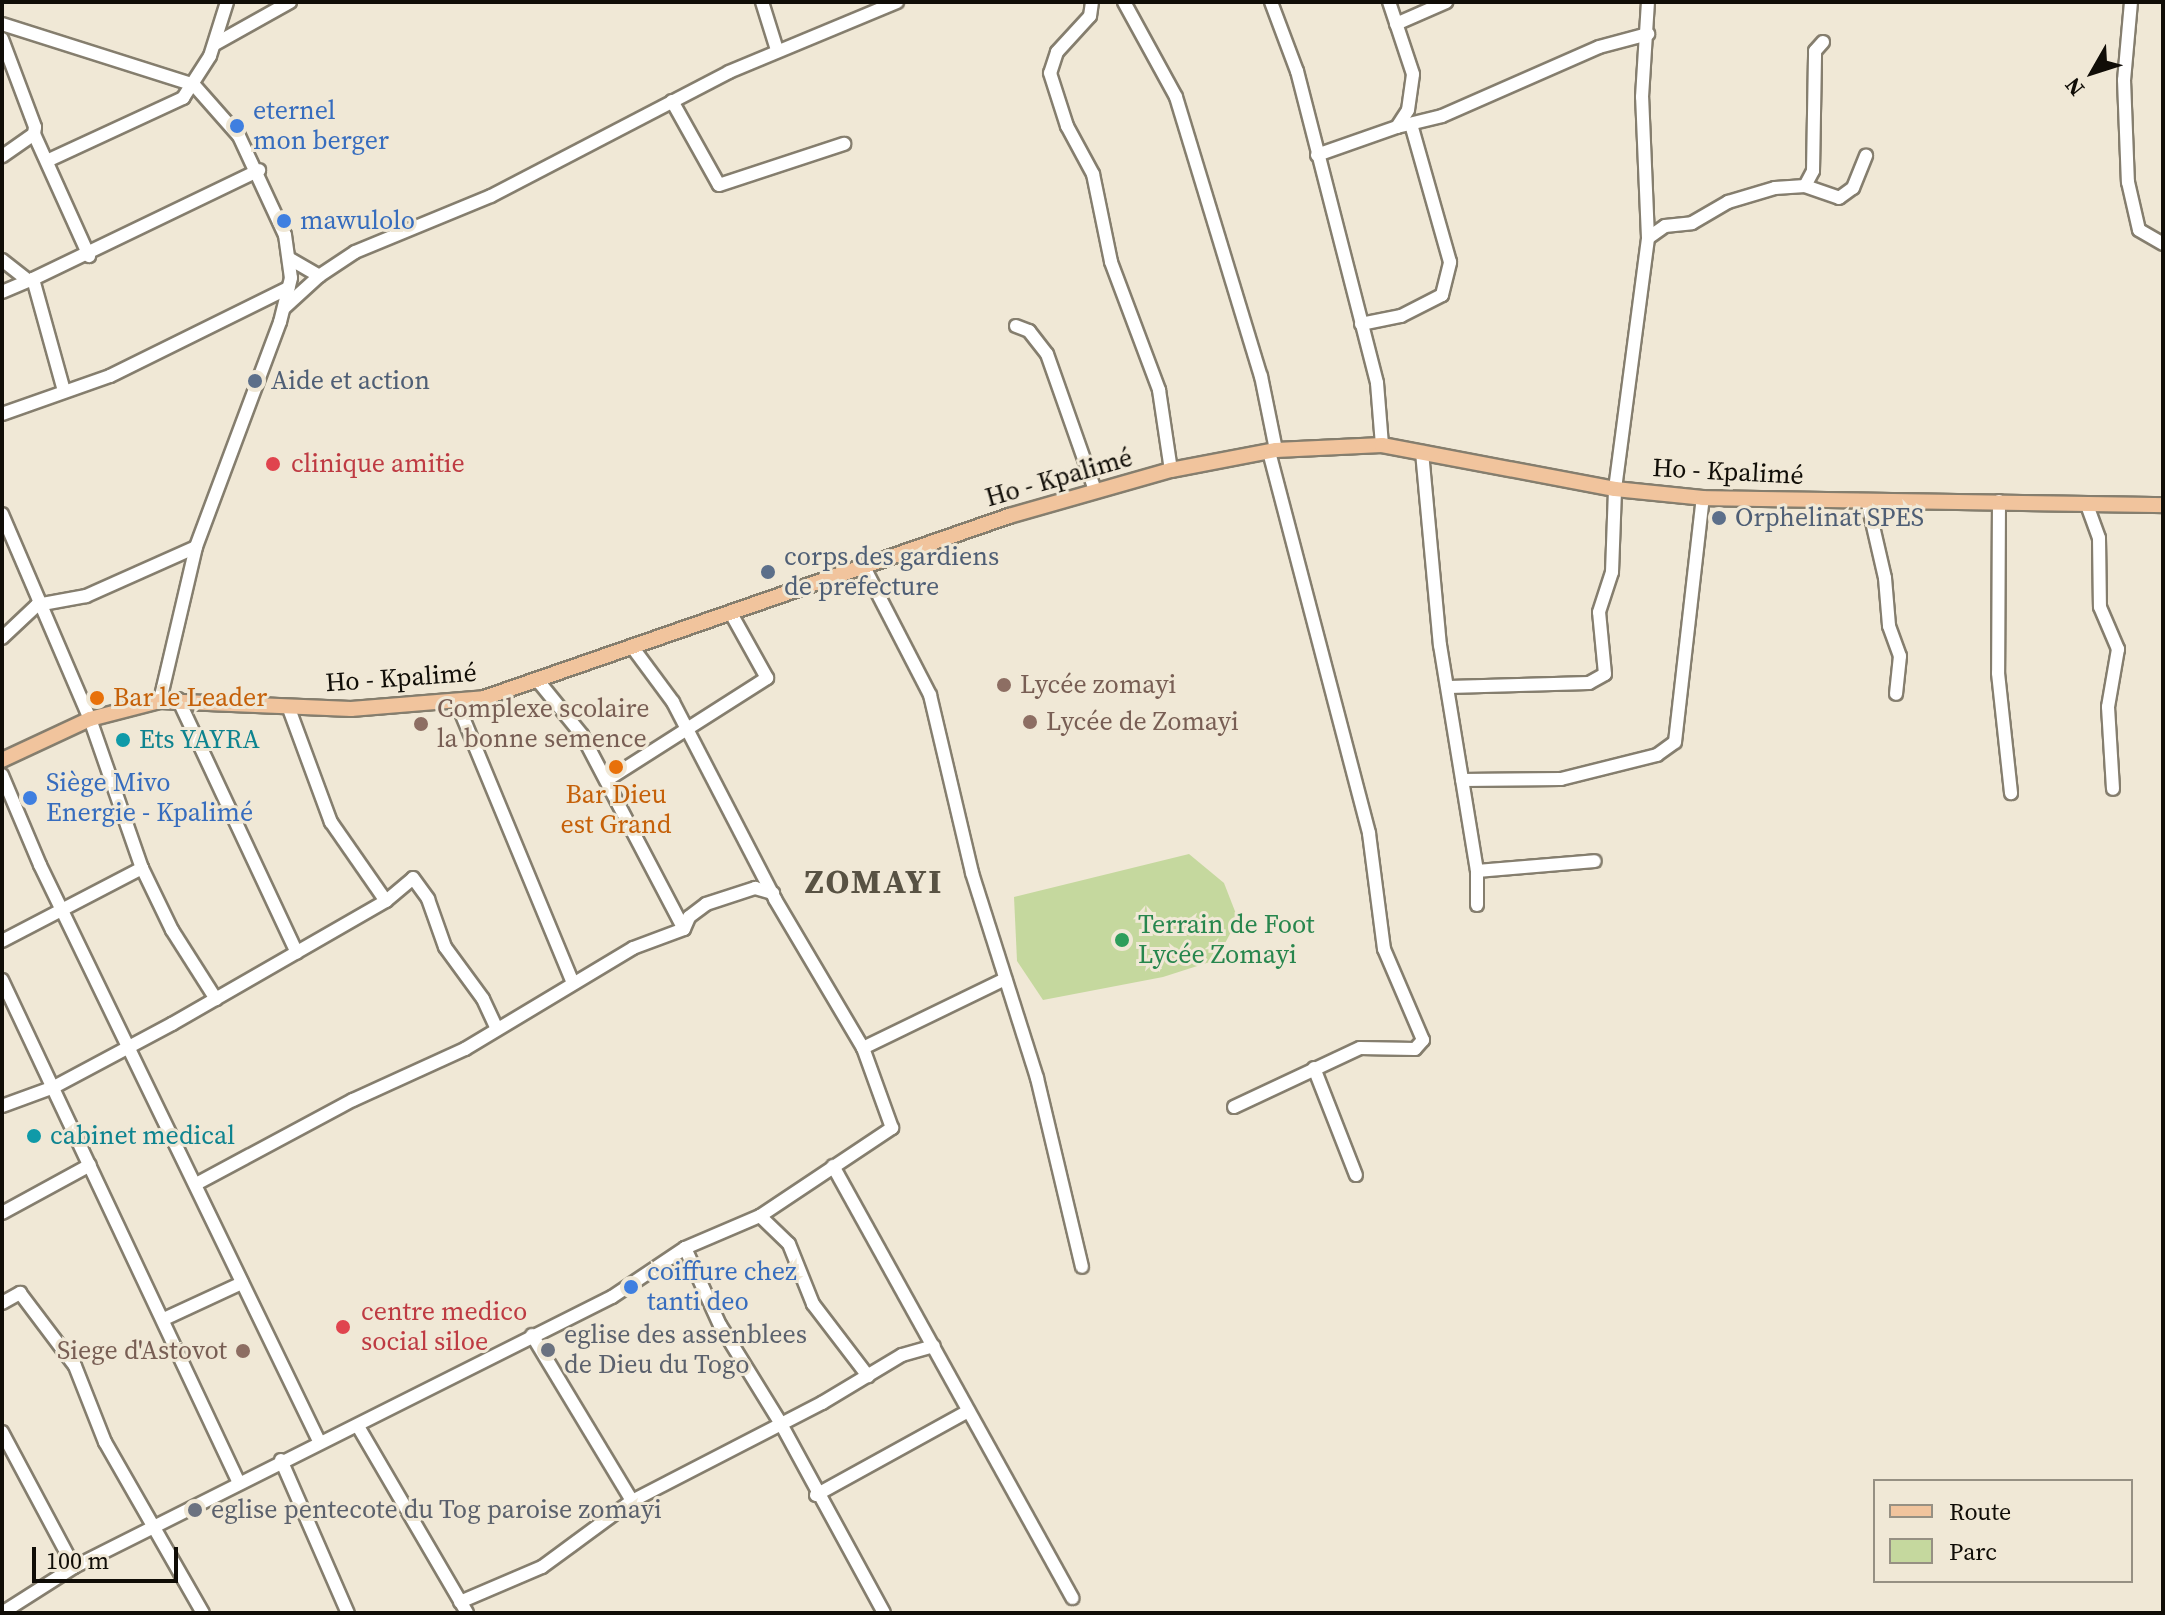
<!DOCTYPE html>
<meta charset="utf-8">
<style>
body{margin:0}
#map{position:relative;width:2165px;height:1615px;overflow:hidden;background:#f0e8d6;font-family:"Source Serif 4",serif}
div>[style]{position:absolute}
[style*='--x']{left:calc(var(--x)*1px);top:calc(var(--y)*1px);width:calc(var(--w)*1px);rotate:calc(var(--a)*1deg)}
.green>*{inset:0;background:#c5d89e}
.roads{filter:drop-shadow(2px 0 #857e6e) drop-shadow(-2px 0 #857e6e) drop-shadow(0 2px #857e6e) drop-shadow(0 -2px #857e6e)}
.minor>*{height:12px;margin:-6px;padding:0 6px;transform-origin:6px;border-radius:6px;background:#fff}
.major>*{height:14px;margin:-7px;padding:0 7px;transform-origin:7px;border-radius:7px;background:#f1c49d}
.dots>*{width:22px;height:22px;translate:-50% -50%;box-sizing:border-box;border:4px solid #f0e8d6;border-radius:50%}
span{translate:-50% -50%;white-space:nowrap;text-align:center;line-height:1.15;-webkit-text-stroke:6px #f0e8d6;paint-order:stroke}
.shop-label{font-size:26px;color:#366cbe}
.left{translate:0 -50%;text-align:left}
.service-label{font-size:26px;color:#4e5e75}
.health-label{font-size:26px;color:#be3a42}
.street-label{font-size:26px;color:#100d07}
.education-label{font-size:26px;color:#785e54}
.right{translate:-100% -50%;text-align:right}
.food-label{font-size:26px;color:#c56008}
.culture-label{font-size:26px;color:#0d838f}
.leisure-label{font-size:26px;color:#27864d}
.worship-label{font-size:26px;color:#5b616d}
.district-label{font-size:34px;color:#585243;font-weight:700;letter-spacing:2px}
.frame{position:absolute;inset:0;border:4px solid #100d07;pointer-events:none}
.legend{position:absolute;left:1873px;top:1479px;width:260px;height:104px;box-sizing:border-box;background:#f0e8d6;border:2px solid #969083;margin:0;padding:10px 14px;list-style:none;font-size:24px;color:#100d07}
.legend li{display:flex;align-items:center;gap:16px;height:40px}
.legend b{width:40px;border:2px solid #969083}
.north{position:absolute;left:2053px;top:32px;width:80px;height:80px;-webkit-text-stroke:6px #f0e8d6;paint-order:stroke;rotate:231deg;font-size:22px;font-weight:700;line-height:32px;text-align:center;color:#100d07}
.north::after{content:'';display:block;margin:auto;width:28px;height:36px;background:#100d07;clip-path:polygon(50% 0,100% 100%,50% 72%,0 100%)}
.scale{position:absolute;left:32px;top:1547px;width:146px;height:36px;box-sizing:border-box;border:4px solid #100d07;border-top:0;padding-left:10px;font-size:24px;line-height:28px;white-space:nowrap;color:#100d07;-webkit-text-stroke:6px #f0e8d6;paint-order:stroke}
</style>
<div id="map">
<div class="green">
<i style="clip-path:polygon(1189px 854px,1224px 883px,1238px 919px,1216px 960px,1163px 977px,1043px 1000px,1017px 961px,1014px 897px)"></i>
</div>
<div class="roads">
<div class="minor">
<i style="--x:762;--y:2;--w:50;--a:72.6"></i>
<i style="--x:1092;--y:2;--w:14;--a:98"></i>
<i style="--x:1090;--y:16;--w:49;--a:132.5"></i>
<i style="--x:1057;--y:52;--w:22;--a:108"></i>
<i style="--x:1050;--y:73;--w:56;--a:72.2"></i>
<i style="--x:1067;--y:126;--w:55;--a:61.6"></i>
<i style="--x:1093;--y:174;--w:90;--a:78.4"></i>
<i style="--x:1111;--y:262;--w:137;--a:69.4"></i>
<i style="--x:1159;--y:390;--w:81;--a:81.5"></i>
<i style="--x:1124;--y:2;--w:108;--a:61.3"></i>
<i style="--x:1176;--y:97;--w:292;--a:73.1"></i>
<i style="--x:1261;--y:376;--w:76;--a:78.5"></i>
<i style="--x:1271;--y:2;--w:74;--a:69.4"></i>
<i style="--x:1297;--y:71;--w:322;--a:75.6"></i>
<i style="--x:1377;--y:383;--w:62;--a:85.4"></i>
<i style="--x:2131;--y:2;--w:78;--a:95.1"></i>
<i style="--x:2124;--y:80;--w:102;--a:87.8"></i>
<i style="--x:2128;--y:182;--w:49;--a:77.1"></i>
<i style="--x:2139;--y:230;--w:28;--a:30"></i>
<i style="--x:2;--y:24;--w:201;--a:17.6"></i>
<i style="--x:194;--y:85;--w:68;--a:48.6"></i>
<i style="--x:239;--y:136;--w:109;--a:65.1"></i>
<i style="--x:285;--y:235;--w:43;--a:82.1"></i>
<i style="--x:291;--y:278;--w:45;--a:104"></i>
<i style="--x:280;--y:322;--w:240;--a:110.5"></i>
<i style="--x:196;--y:547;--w:158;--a:103.2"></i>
<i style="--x:1396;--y:24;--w:55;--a:-23.7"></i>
<i style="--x:2;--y:39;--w:94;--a:69.4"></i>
<i style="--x:35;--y:127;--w:7;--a:98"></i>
<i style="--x:34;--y:134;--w:39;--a:145"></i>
<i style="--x:215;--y:44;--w:86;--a:-29.2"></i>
<i style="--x:672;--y:101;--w:96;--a:60.8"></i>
<i style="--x:719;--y:185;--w:132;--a:-18.2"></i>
<i style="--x:1397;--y:127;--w:46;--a:-13.7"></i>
<i style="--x:1442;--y:116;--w:171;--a:-23.7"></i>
<i style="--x:1599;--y:47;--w:51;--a:-14.9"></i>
<i style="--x:34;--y:134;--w:134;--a:65.7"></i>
<i style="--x:1317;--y:155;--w:85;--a:-19.3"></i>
<i style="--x:1397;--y:127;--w:20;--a:-57"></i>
<i style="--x:1408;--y:110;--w:36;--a:-82"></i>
<i style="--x:1413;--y:74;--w:76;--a:-108.4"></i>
<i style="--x:49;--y:160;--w:148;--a:-24.8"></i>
<i style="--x:183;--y:98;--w:50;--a:-57.3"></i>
<i style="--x:210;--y:56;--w:57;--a:-72.5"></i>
<i style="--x:1805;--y:186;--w:17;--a:-62"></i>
<i style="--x:1813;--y:171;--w:120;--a:-89"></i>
<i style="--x:1815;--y:51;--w:12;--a:-48"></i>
<i style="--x:1648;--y:238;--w:21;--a:-35"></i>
<i style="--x:1665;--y:226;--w:27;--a:-6"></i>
<i style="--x:1692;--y:223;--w:42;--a:-30.3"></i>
<i style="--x:1728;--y:202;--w:49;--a:-16.6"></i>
<i style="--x:1775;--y:188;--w:30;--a:-4"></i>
<i style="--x:1805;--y:186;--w:36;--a:19"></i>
<i style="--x:1839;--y:198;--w:17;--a:-36"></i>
<i style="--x:1853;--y:188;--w:35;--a:-68"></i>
<i style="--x:290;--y:259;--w:34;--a:30"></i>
<i style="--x:319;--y:276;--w:43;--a:-33.7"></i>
<i style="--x:355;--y:252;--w:147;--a:-22.4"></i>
<i style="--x:491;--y:196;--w:268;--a:-27.5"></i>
<i style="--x:729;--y:72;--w:182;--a:-22.6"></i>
<i style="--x:2;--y:260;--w:34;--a:38"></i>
<i style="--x:33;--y:279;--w:251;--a:-25.7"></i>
<i style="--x:2;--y:292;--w:34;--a:-23"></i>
<i style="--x:33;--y:279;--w:116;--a:74.5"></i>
<i style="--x:284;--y:308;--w:47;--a:-42.4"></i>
<i style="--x:1361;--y:324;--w:41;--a:-11.3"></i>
<i style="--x:1401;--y:316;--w:46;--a:-27.1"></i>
<i style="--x:1442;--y:295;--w:34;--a:-76"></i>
<i style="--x:1450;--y:262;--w:143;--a:-105.8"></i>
<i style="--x:1016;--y:326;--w:14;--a:21"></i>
<i style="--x:1029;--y:331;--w:29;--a:52"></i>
<i style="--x:1047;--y:354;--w:144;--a:70.6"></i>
<i style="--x:2;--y:414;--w:114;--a:-19.4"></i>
<i style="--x:110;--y:376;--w:199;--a:-26.3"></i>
<i style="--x:1422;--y:452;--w:194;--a:84.7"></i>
<i style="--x:1440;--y:645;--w:229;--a:80.7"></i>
<i style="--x:1477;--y:871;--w:34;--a:90"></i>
<i style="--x:1867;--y:500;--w:80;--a:77"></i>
<i style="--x:1885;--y:578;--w:48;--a:85.2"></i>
<i style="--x:1889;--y:626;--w:32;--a:70"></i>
<i style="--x:1900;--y:656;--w:38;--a:96"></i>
<i style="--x:1999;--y:501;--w:172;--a:90.3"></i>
<i style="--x:1998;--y:673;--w:121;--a:83.8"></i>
<i style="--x:2087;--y:505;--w:35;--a:70"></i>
<i style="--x:2099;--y:538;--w:69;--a:89.2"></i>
<i style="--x:2100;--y:607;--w:46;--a:66.8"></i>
<i style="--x:2118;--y:649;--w:59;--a:99.8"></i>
<i style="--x:2108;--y:707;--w:82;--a:86.5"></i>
<i style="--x:2;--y:514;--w:223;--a:66.8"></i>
<i style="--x:90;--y:719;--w:158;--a:70.8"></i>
<i style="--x:142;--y:868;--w:69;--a:64.2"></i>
<i style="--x:172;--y:930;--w:82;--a:57.5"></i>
<i style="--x:864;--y:567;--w:144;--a:62.7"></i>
<i style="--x:930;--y:695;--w:183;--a:76.7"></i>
<i style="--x:972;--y:873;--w:215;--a:72.4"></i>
<i style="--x:1037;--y:1078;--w:194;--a:76.6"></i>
<i style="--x:2;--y:638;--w:48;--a:-43.3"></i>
<i style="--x:37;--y:605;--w:50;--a:-10.4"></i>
<i style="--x:86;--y:596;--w:120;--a:-24"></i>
<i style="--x:539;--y:682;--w:68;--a:50.9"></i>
<i style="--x:582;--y:735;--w:219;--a:62.3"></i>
<i style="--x:1449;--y:687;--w:140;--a:-1.6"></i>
<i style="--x:1589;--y:683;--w:18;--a:-29"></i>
<i style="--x:1605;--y:674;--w:62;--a:-95.5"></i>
<i style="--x:1599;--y:612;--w:42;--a:-72"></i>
<i style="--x:1612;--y:572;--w:83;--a:-87.9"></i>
<i style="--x:1615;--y:489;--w:253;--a:-82.5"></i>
<i style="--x:1648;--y:238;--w:141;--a:-92.4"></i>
<i style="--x:1642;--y:97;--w:95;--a:-86.4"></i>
<i style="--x:178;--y:699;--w:280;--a:64.9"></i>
<i style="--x:457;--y:703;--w:303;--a:67.5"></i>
<i style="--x:288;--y:706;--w:124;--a:69.7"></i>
<i style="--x:331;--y:822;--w:96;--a:55.2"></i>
<i style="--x:2;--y:775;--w:98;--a:67.1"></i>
<i style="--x:40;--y:865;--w:640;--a:64.16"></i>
<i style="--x:607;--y:780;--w:190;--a:-32.5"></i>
<i style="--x:767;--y:678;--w:72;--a:-119.1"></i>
<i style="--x:1462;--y:780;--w:99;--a:-0.6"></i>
<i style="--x:1561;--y:779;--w:99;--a:-14"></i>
<i style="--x:1657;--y:755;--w:22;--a:-36"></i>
<i style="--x:1675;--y:742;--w:246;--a:-83.5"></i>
<i style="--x:1477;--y:871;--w:118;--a:-4.8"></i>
<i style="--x:2;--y:941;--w:158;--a:-27.5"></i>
<i style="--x:2;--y:980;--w:556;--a:64.77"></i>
<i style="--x:863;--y:1048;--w:158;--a:-25.9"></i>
<i style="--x:1314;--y:1068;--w:115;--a:68.6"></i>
<i style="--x:2;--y:1106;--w:55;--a:-20.1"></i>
<i style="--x:54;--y:1087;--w:134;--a:-28.1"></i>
<i style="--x:172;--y:1024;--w:247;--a:-29.9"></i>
<i style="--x:386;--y:901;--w:35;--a:-40"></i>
<i style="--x:413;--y:878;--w:26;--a:54"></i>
<i style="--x:428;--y:899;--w:51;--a:70.5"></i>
<i style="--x:445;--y:947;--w:64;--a:53.8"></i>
<i style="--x:483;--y:999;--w:31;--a:65"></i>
<i style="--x:1234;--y:1107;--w:139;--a:-25.1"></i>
<i style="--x:1360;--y:1048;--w:55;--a:1"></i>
<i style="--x:1415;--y:1049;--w:12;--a:-48"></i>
<i style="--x:1423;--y:1040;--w:99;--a:-113.2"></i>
<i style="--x:1384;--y:949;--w:117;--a:-97.4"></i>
<i style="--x:1369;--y:833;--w:394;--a:-104.7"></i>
<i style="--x:833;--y:1166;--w:494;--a:61"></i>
<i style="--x:198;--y:1183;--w:176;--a:-28.2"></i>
<i style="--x:353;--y:1100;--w:123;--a:-24.5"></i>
<i style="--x:465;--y:1049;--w:196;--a:-31"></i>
<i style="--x:633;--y:948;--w:54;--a:-20.4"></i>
<i style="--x:684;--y:929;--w:13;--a:-67"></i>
<i style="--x:689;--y:917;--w:21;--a:-37"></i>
<i style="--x:706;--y:904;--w:52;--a:-18.1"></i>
<i style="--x:755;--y:888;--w:19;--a:16"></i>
<i style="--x:2;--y:1213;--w:100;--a:-28.6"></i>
<i style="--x:760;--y:1216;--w:40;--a:44"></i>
<i style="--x:789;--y:1244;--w:65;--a:68.2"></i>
<i style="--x:813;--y:1304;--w:91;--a:52.6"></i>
<i style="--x:685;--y:1248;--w:85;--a:65.6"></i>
<i style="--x:720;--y:1325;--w:114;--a:58.3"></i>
<i style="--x:780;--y:1422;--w:217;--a:61.4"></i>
<i style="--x:2;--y:1303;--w:21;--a:-29"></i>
<i style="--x:20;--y:1293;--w:91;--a:53"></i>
<i style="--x:75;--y:1366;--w:82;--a:68.5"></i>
<i style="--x:105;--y:1442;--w:197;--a:60.2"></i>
<i style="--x:164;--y:1319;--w:86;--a:-24.8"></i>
<i style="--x:532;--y:1335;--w:194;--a:58.9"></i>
<i style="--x:359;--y:1428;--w:214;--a:59.7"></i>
<i style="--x:2;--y:1432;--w:153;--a:61.9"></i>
<i style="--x:281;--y:1460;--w:167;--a:66.4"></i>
<i style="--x:816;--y:1495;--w:174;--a:-28.9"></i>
<i style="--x:460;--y:1602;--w:89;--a:-23.1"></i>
<i style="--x:542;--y:1567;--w:112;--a:-36.3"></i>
<i style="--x:632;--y:1501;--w:214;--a:-27.3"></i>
<i style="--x:822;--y:1403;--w:93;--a:-31"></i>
<i style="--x:902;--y:1355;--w:33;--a:-16"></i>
<i style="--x:5;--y:1611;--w:82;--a:-32.5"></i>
<i style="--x:74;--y:1567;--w:602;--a:-26.65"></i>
<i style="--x:612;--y:1297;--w:88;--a:-33.9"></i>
<i style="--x:685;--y:1248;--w:82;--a:-23.1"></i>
<i style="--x:760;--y:1216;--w:159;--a:-33.7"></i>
<i style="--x:892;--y:1128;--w:85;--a:-109.9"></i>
<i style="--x:863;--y:1048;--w:173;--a:-120.6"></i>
<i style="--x:775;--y:899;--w:222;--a:-117.4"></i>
<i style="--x:673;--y:702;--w:67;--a:-126.5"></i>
</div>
<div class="major">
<i style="--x:2;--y:760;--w:97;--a:-25"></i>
<i style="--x:90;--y:719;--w:72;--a:-14.4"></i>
<i style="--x:160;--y:701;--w:191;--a:2.4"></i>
<i style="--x:351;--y:709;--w:133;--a:-4.7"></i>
<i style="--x:484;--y:698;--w:556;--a:-19.12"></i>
<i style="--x:1009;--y:516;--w:168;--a:-15.9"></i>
<i style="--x:1171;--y:470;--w:107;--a:-10.8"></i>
<i style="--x:1276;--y:450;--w:106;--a:-2.7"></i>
<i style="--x:1382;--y:445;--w:237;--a:10.7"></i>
<i style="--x:1615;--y:489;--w:88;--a:5.8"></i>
<i style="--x:1703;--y:498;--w:460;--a:0.9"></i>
</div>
</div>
<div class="dots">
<i style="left:237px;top:126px;background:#3f7fe0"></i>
<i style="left:284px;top:221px;background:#3f7fe0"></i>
<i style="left:255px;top:381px;background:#5c6f8a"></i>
<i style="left:273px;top:464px;background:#e0444e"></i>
<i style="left:1719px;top:518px;background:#5c6f8a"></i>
<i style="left:768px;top:572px;background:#5c6f8a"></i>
<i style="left:1004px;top:685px;background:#8d6e63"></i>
<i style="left:97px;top:698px;background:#e8710a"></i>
<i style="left:1030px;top:722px;background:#8d6e63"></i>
<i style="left:421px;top:724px;background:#8d6e63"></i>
<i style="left:123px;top:740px;background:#0f9aa8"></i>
<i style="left:616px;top:767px;background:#e8710a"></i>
<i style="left:30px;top:798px;background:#3f7fe0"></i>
<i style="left:1122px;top:940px;background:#2e9e5b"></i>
<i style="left:34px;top:1136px;background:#0f9aa8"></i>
<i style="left:631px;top:1287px;background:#3f7fe0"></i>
<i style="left:343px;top:1327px;background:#e0444e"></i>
<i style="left:548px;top:1350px;background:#6b7280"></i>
<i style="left:243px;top:1351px;background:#8d6e63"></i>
<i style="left:195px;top:1510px;background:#6b7280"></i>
</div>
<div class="shop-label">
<span class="left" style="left:253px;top:126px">eternel<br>mon berger</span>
<span class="left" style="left:300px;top:221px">mawulolo</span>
<span class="left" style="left:46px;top:798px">Siège Mivo<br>Energie - Kpalimé</span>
<span class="left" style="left:647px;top:1287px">coiffure chez<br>tanti deo</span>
</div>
<div class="service-label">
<span class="left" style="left:271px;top:381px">Aide et action</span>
<span class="left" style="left:1735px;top:518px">Orphelinat SPES</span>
<span class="left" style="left:784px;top:572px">corps des gardiens<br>de prefecture</span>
</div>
<div class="health-label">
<span class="left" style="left:291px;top:464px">clinique amitie</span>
<span class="left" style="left:361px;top:1327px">centre medico<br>social siloe</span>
</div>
<div class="street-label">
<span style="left:1728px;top:472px;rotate:3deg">Ho - Kpalimé</span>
<span style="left:1059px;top:478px;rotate:-16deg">Ho - Kpalimé</span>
<span style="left:401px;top:678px;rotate:-4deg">Ho - Kpalimé</span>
</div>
<div class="education-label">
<span class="left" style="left:1020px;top:685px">Lycée zomayi</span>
<span class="left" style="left:437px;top:724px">Complexe scolaire<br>la bonne semence</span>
<span class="left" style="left:1046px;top:722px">Lycée de Zomayi</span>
<span class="right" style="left:227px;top:1351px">Siege d'Astovot</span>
</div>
<div class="food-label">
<span class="left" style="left:113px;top:698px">Bar le Leader</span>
<span style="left:616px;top:810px">Bar Dieu<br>est Grand</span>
</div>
<div class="culture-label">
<span class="left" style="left:139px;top:740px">Ets YAYRA</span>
<span class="left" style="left:50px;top:1136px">cabinet medical</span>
</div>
<div class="leisure-label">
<span class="left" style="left:1138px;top:940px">Terrain de Foot<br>Lycée Zomayi</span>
</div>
<div class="worship-label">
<span class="left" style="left:564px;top:1350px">eglise des assenblees<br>de Dieu du Togo</span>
<span class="left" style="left:211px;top:1510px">eglise pentecote du Tog paroise zomayi</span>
</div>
<div class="district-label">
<span style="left:874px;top:882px">ZOMAYI</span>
</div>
<div class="frame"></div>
<ul class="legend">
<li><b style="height:10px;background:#f1c49d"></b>Route</li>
<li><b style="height:22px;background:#c5d89e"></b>Parc</li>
</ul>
<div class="north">N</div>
<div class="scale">100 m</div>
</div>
